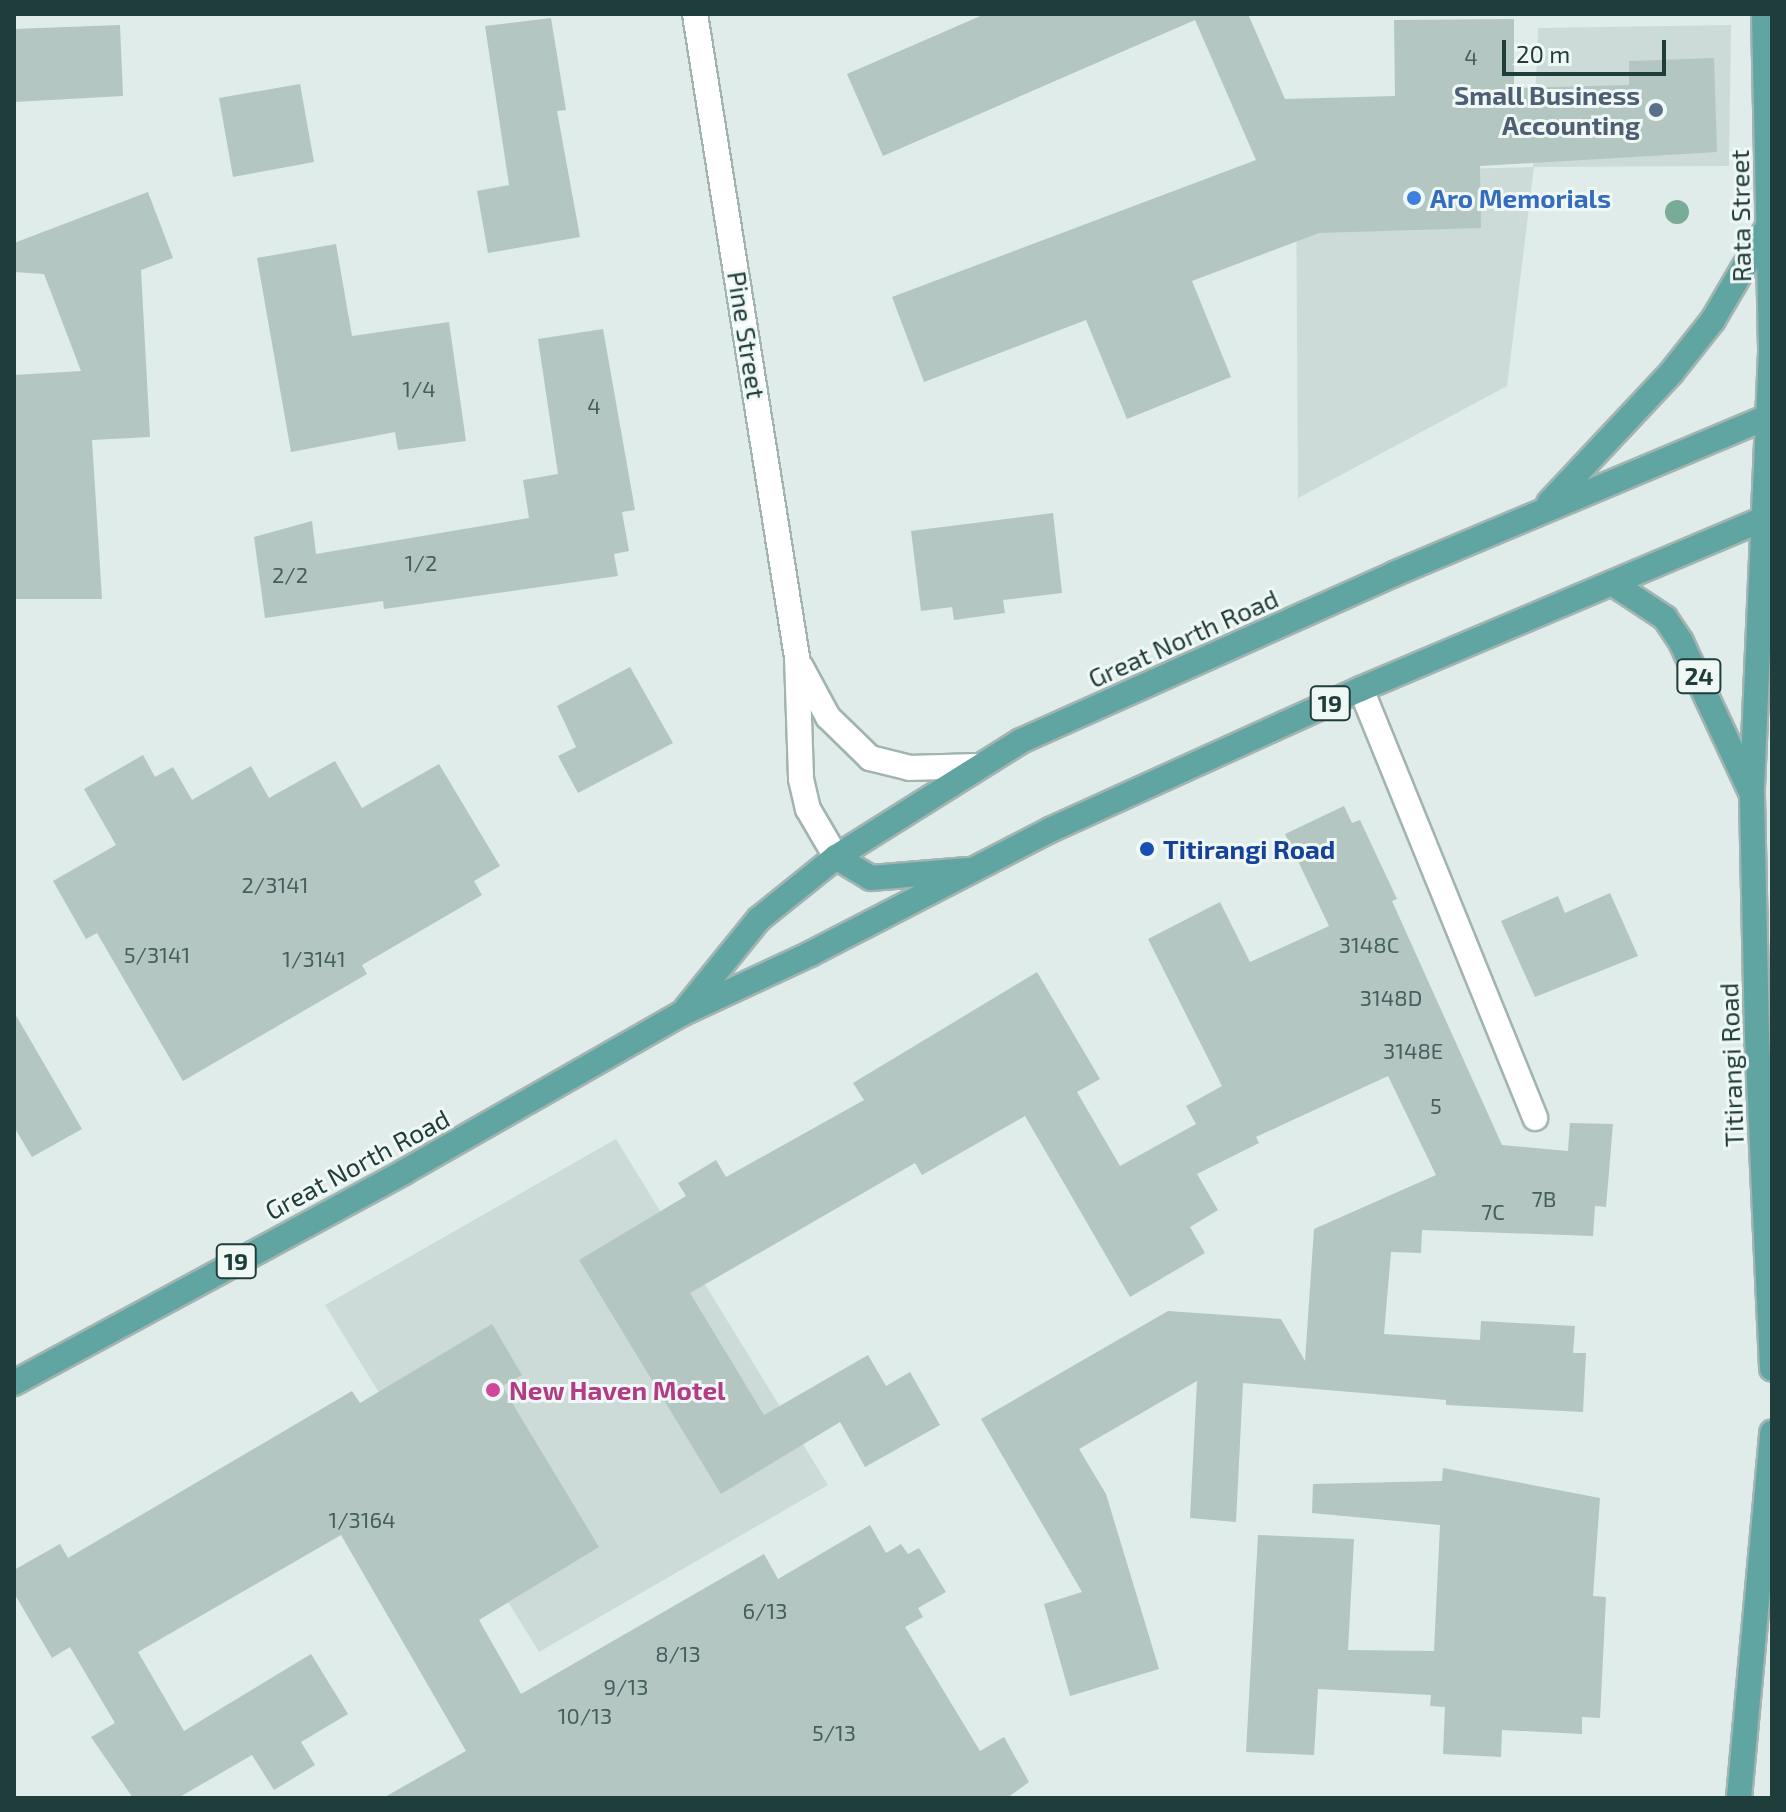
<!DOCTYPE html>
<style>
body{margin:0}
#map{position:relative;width:1786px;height:1812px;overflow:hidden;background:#dfece9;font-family:"Exo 2",sans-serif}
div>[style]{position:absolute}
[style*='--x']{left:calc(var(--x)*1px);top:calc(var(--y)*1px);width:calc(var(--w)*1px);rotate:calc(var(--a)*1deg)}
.built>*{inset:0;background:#cddbd8}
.building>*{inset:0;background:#b4c6c2}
.roads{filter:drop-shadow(2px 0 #a2b4b1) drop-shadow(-2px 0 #a2b4b1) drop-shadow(0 2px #a2b4b1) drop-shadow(0 -2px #a2b4b1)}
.minor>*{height:24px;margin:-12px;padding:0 12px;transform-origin:12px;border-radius:12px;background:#fff}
.major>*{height:24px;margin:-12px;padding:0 12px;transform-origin:12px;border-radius:12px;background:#60a5a2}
.trees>*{width:24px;height:24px;margin:-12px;border-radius:50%;background:#79ac98}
.dots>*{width:22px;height:22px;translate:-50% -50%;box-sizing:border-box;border:4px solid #f0f8f6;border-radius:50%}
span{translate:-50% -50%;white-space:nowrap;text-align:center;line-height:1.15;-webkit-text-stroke:6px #f0f8f6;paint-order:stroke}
.number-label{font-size:22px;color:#445f5d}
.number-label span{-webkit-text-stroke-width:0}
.shield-label span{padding:2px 6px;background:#f0f8f6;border:2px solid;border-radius:6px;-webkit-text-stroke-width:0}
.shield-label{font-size:24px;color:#1f3d3b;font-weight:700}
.service-label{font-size:26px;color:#4e5e75;font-weight:700}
.right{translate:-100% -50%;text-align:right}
.shop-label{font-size:26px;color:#366cbe;font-weight:700}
.left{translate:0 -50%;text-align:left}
.street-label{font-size:26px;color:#1f3d3b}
.transit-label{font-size:26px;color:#164399;font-weight:700}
.hotel-label{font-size:26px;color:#b23c85;font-weight:700}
.frame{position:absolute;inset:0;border:16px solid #1f3d3b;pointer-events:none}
.scale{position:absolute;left:1502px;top:40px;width:164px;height:36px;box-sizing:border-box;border:4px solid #1f3d3b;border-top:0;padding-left:10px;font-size:24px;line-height:28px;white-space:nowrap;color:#1f3d3b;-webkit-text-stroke:6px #f0f8f6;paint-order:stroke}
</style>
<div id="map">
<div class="built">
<i style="clip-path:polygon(1731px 25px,1729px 166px,1534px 167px,1507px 386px,1298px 498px,1296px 173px,1533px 167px,1538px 28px)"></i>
<i style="clip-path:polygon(616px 1139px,828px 1485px,539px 1652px,325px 1305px)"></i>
</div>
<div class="building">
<i style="clip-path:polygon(985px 14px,1248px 14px,1285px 99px,1395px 96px,1394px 20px,1514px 19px,1514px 88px,1629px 85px,1629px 61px,1714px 58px,1717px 152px,1480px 166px,1481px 228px,1319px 233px,1192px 281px,1231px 377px,1127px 419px,1086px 320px,924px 382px,892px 297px,1256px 160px,1195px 20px,883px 156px,847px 74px)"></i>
<i style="clip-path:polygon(551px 18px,566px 110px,557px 111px,580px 237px,488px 253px,477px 191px,509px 185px,485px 26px)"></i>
<i style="clip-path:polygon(120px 25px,123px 96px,14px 102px,14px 29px)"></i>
<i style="clip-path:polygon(300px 84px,314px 162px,233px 177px,219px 98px)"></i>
<i style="clip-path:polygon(148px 192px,173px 258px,141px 270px,150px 437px,92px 440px,102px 599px,14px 599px,14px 375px,81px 371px,44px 274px,14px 272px,14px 243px)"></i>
<i style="clip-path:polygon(336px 244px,352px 336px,449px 322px,466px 441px,398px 450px,395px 432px,291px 452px,257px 258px)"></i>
<i style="clip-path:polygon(603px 329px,635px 510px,622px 512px,629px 551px,614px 554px,618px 576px,384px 609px,383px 601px,265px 618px,254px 537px,312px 521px,316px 554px,529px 518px,523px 480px,558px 474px,538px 339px)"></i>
<i style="clip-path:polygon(1053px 513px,1062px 593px,1003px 600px,1005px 613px,954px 620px,952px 607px,921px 611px,911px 531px)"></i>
<i style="clip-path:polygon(630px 667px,673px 743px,578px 793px,558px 756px,576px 747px,557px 706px)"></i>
<i style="clip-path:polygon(143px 755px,155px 777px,173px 767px,192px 800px,251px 766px,269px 798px,335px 761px,362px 808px,439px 764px,500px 866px,474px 881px,482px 895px,362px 965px,367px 974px,183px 1081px,97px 933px,86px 939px,53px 881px,116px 845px,84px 789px)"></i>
<i style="clip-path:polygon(1344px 806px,1352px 823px,1360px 820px,1397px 899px,1392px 901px,1502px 1145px,1568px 1151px,1570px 1123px,1613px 1124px,1606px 1207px,1595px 1206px,1593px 1236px,1422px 1230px,1421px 1253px,1391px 1252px,1384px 1334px,1480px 1340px,1481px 1321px,1575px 1326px,1573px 1353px,1586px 1353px,1583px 1412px,1446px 1405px,1446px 1400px,1243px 1383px,1236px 1522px,1190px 1518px,1197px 1381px,1079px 1449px,1106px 1494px,1159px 1669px,1070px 1696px,1044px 1604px,1082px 1592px,981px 1419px,1168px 1311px,1281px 1319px,1305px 1361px,1314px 1229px,1436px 1175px,1388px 1076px,1256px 1137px,1259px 1143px,1197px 1174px,1218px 1210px,1190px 1227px,1205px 1253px,1130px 1297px,1025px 1116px,922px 1175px,915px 1163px,690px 1293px,764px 1415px,868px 1355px,886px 1386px,910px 1372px,940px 1425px,865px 1467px,840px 1422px,721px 1494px,579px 1260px,686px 1196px,678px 1183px,716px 1160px,726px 1177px,864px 1100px,853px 1083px,1037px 972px,1100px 1079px,1077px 1092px,1120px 1166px,1196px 1124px,1186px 1106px,1222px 1086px,1148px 939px,1220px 902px,1250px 962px,1329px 926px,1285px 834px)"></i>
<i style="clip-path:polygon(1610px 893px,1638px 956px,1535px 997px,1501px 921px,1558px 896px,1565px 913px)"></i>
<i style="clip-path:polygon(14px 1012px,82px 1129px,32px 1157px,14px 1127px)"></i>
<i style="clip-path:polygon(492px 1324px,522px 1375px,502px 1386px,599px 1547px,479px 1620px,521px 1694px,764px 1554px,778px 1579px,870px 1525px,886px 1553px,901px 1544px,908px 1554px,919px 1548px,946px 1592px,918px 1608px,923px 1617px,905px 1627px,980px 1751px,1004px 1737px,1029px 1782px,1007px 1798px,383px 1798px,466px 1751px,341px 1535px,138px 1652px,184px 1731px,311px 1654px,348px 1714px,301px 1742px,315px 1765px,274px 1790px,252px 1755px,178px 1798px,133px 1798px,91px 1737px,115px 1723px,70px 1647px,52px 1658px,14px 1593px,14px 1570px,60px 1544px,68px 1558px,352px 1391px,360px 1403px)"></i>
<i style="clip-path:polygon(1443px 1468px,1600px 1498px,1593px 1596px,1606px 1597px,1600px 1718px,1582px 1717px,1582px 1734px,1502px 1730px,1501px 1757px,1443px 1754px,1445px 1707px,1430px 1706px,1431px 1695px,1318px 1689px,1314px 1755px,1246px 1752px,1258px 1535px,1354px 1539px,1348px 1650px,1434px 1651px,1440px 1525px,1312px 1513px,1313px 1484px,1442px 1481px)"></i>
</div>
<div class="roads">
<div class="minor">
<i style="--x:695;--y:14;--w:651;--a:80.99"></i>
<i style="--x:797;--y:657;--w:122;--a:88.1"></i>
<i style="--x:801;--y:779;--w:31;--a:77"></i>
<i style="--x:808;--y:809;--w:56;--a:59.7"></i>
<i style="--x:801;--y:667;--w:57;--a:61.6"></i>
<i style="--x:828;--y:717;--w:59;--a:44.3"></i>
<i style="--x:870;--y:758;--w:41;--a:14"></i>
<i style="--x:910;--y:768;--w:66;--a:-1.7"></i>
<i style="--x:1361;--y:689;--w:463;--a:67.9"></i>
</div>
<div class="major">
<i style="--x:1764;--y:14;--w:338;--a:88.8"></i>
<i style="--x:1771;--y:352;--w:444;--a:92.5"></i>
<i style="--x:1752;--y:796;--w:240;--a:88.8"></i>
<i style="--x:1757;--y:1036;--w:333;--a:87.4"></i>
<i style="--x:1549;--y:503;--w:178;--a:-46.8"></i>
<i style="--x:1671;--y:373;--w:68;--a:-51.6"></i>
<i style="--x:1713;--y:320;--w:107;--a:-59.6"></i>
<i style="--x:1612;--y:583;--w:64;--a:33.4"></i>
<i style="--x:1665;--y:618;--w:29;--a:56"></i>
<i style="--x:1681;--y:642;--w:163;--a:65"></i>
<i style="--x:836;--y:857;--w:41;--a:31"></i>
<i style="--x:871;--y:878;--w:97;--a:-4.7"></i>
<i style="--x:686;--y:1009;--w:116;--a:-51"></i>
<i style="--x:759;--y:919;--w:99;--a:-38.8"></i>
<i style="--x:836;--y:857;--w:218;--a:-32.1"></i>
<i style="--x:1021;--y:741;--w:409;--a:-24.1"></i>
<i style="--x:1394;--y:574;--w:410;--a:-22.8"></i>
<i style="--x:14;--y:1383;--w:443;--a:-28.4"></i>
<i style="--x:404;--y:1172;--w:319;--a:-29.7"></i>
<i style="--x:681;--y:1014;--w:142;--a:-24.9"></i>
<i style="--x:810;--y:954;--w:270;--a:-27.3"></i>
<i style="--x:1050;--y:830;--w:341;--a:-24.4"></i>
<i style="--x:1361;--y:689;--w:446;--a:-22.9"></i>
<i style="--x:1739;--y:1798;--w:367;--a:-84.8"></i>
</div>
</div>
<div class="trees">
<i style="left:1677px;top:212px"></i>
</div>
<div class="dots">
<i style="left:1656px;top:110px;background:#5c6f8a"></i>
<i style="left:1414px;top:198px;background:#3f7fe0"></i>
<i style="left:1147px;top:849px;background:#1a4fb4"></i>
<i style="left:493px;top:1390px;background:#d1479c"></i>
</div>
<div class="number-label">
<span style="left:1471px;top:57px">4</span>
<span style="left:419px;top:389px">1/4</span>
<span style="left:594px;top:406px">4</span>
<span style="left:421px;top:563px">1/2</span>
<span style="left:290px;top:575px">2/2</span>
<span style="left:275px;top:885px">2/3141</span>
<span style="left:1369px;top:945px">3148C</span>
<span style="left:157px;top:955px">5/3141</span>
<span style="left:314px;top:959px">1/3141</span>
<span style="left:1391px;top:998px">3148D</span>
<span style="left:1413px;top:1051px">3148E</span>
<span style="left:1436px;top:1106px">5</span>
<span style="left:1544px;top:1199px">7B</span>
<span style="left:1493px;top:1212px">7C</span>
<span style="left:362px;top:1520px">1/3164</span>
<span style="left:765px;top:1611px">6/13</span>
<span style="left:678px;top:1654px">8/13</span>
<span style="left:626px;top:1687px">9/13</span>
<span style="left:585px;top:1716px">10/13</span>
<span style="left:834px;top:1733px">5/13</span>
</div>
<div class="shield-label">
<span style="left:1699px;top:676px">24</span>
<span style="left:1330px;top:703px">19</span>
<span style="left:236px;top:1261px">19</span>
</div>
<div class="service-label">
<span class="right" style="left:1640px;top:110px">Small Business<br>Accounting</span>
</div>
<div class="shop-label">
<span class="left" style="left:1430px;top:198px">Aro Memorials</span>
</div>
<div class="street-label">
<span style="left:1740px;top:216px;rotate:-91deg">Rata Street</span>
<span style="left:747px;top:335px;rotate:81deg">Pine Street</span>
<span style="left:1183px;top:638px;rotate:-24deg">Great North Road</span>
<span style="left:1731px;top:1065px;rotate:-92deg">Titirangi Road</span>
<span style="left:357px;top:1164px;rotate:-28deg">Great North Road</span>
</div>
<div class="transit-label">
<span class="left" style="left:1163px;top:849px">Titirangi Road</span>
</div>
<div class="hotel-label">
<span class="left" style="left:509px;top:1390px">New Haven Motel</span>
</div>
<div class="frame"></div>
<div class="scale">20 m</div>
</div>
